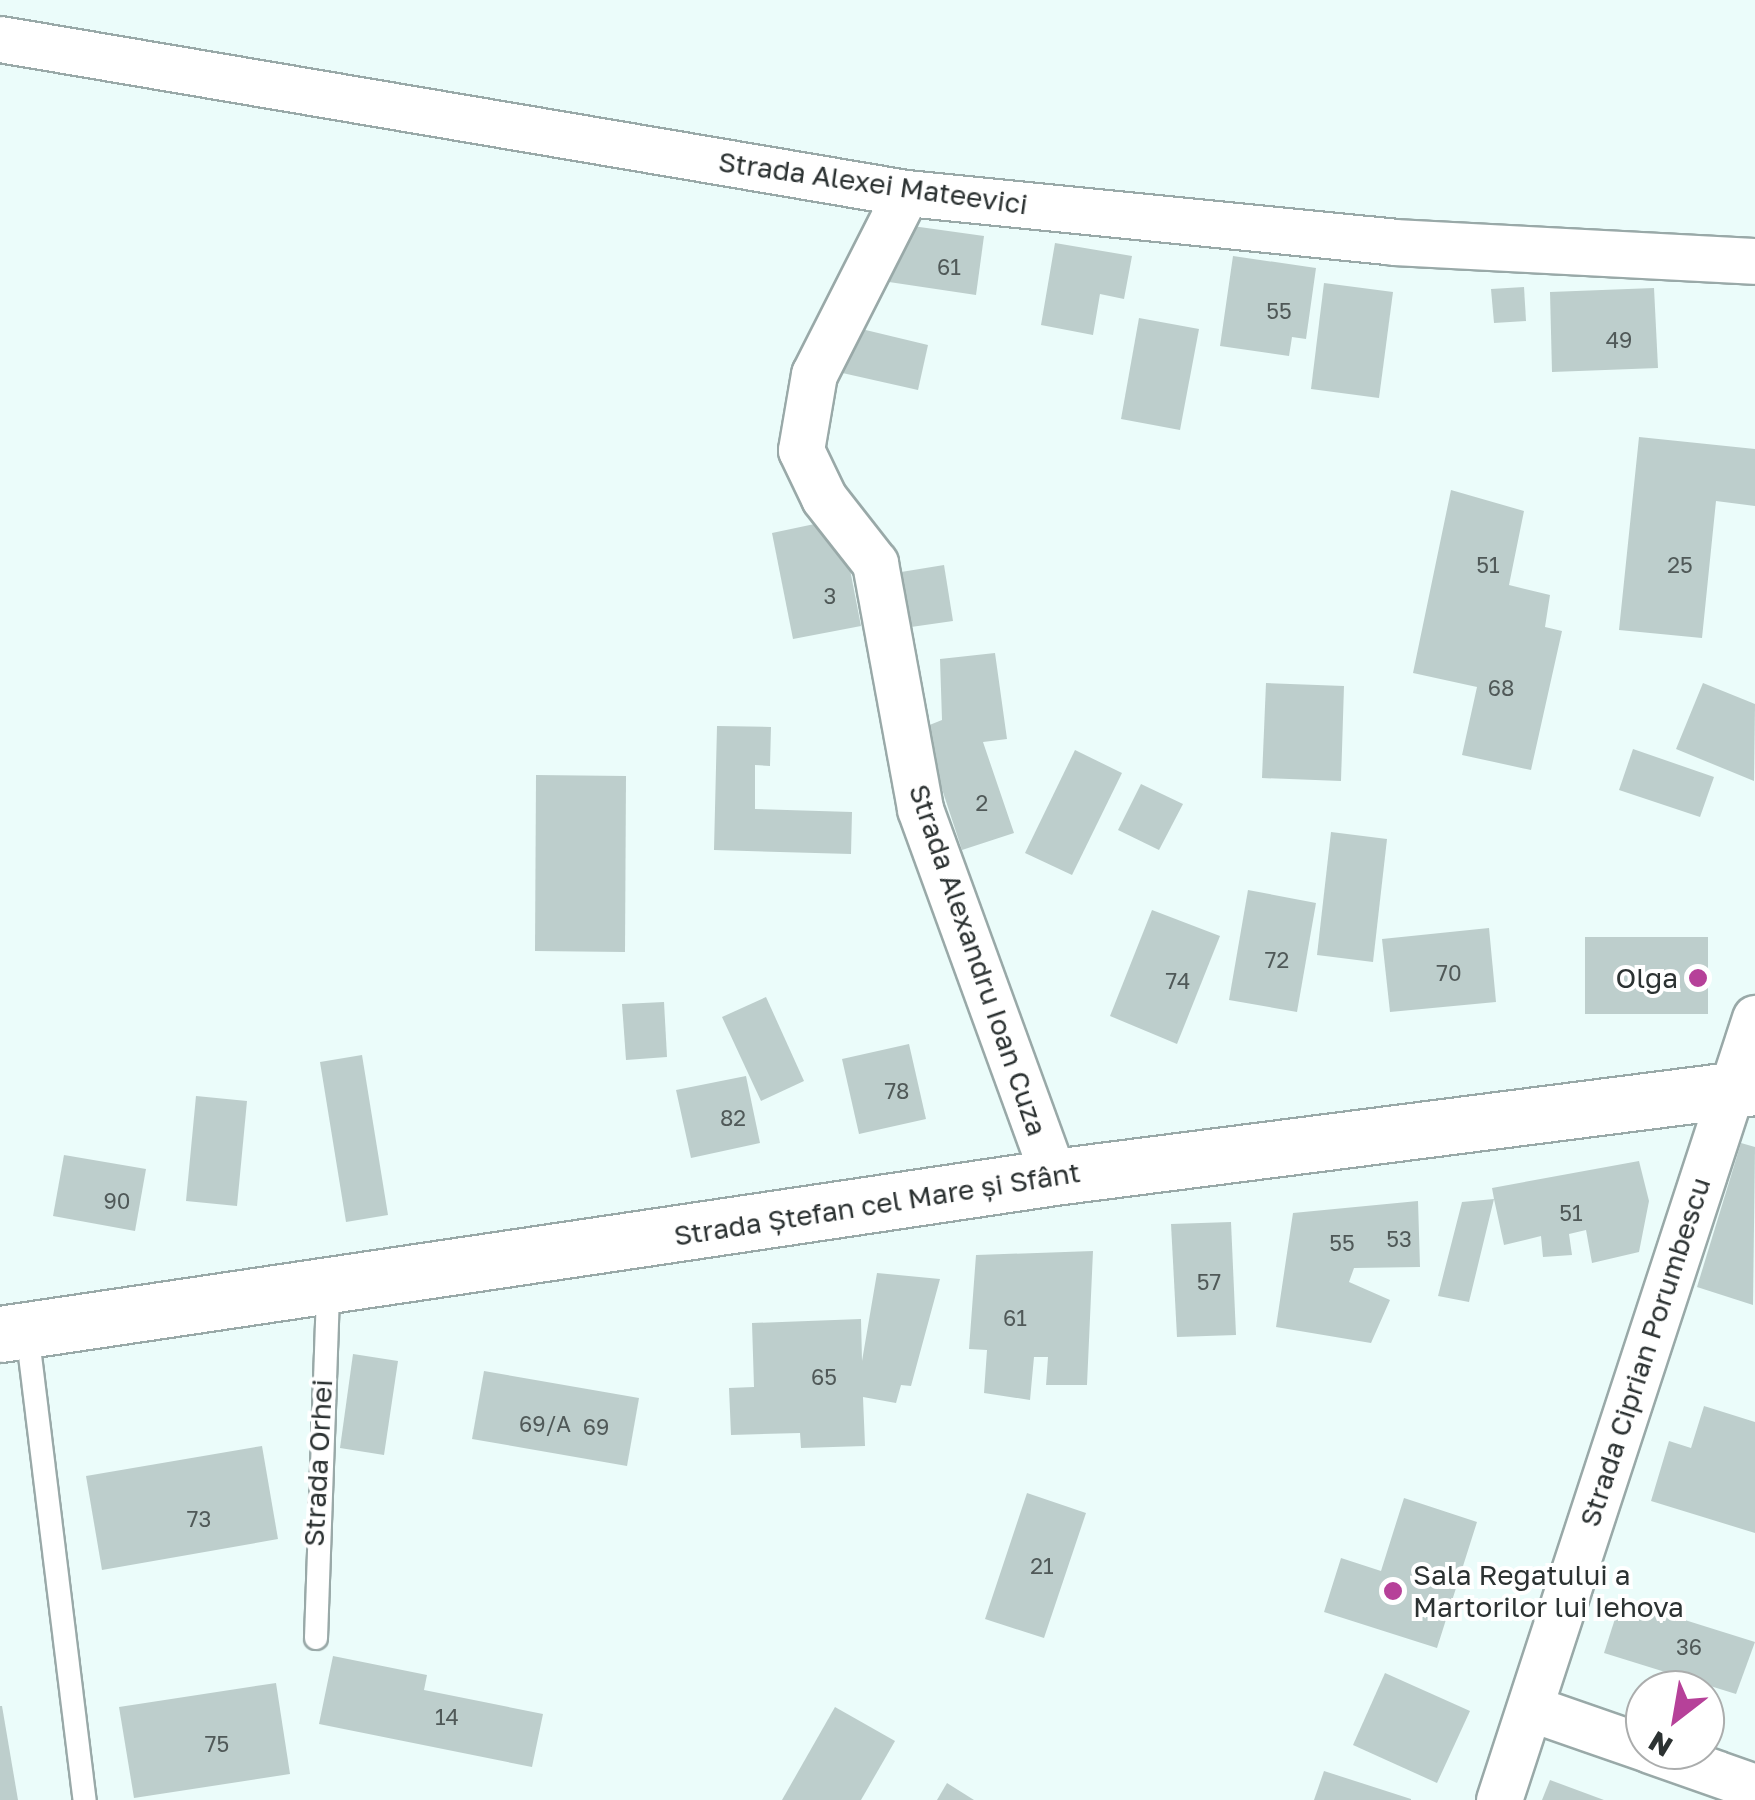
<!DOCTYPE html>
<meta charset="utf-8">
<style>
body{margin:0}
#map{position:relative;width:1755px;height:1800px;overflow:hidden;background:#ebfcfa;font-family:"Golos Text",sans-serif}
div>[style]{position:absolute}
[style*='--x']{left:calc(var(--x)*1px);top:calc(var(--y)*1px);width:calc(var(--w)*1px);rotate:calc(var(--a)*1deg)}
.building>*{inset:0;background:#bdcecc}
.roads{filter:drop-shadow(2px 0 #99a9a8) drop-shadow(-2px 0 #99a9a8) drop-shadow(0 2px #99a9a8) drop-shadow(0 -2px #99a9a8)}
.lane>*{height:22px;margin:-11px;padding:0 11px;transform-origin:11px;border-radius:11px;background:#fff}
.street>*{height:45px;margin:-22.5px;padding:0 22.5px;transform-origin:22.5px;border-radius:22.5px;background:#fff}
.secondary>*{height:55px;margin:-27.5px;padding:0 27.5px;transform-origin:27.5px;border-radius:27.5px;background:#fff}
.dots>*{width:28px;height:28px;translate:-50% -50%;box-sizing:border-box;border:5px solid #fff;border-radius:50%}
span{translate:-50% -50%;white-space:nowrap;text-align:center;line-height:1.15;-webkit-text-stroke:8px #fff;paint-order:stroke}
.number-label{font-size:22px;color:#505958}
.number-label span{-webkit-text-stroke-width:0}
.street-label{font-size:28px;color:#2c3232}
.poi-label{font-size:28px;color:#2c3232}
.right{translate:-100% -50%;text-align:right}
.left{translate:0 -50%;text-align:left}
.north{position:absolute;left:1625px;top:1670px;width:100px;height:100px;box-sizing:border-box;background:#fff;border:2px solid #abadad;border-radius:50%;rotate:211deg;font-size:28px;font-weight:700;line-height:40px;text-align:center;color:#2c3232}
.north::after{content:'';display:block;margin:auto;width:35px;height:45px;background:#b64199;clip-path:polygon(50% 0,100% 100%,50% 72%,0 100%)}
</style>
<div id="map">
<div class="building">
<i style="clip-path:polygon(898px 224px,984px 236px,976px 295px,889px 282px)"></i>
<i style="clip-path:polygon(1055px 243px,1132px 256px,1124px 299px,1100px 294px,1093px 335px,1041px 325px)"></i>
<i style="clip-path:polygon(1233px 256px,1316px 268px,1306px 339px,1292px 337px,1289px 356px,1220px 346px)"></i>
<i style="clip-path:polygon(1324px 283px,1393px 292px,1379px 398px,1311px 389px)"></i>
<i style="clip-path:polygon(1524px 287px,1526px 321px,1494px 323px,1491px 289px)"></i>
<i style="clip-path:polygon(1654px 288px,1658px 368px,1552px 372px,1550px 292px)"></i>
<i style="clip-path:polygon(1139px 318px,1199px 329px,1180px 430px,1121px 419px)"></i>
<i style="clip-path:polygon(849px 326px,928px 345px,918px 390px,838px 372px)"></i>
<i style="clip-path:polygon(1639px 437px,1755px 449px,1755px 506px,1716px 501px,1702px 638px,1619px 630px)"></i>
<i style="clip-path:polygon(1451px 490px,1524px 511px,1509px 585px,1550px 595px,1545px 627px,1562px 631px,1531px 770px,1462px 755px,1477px 687px,1413px 673px)"></i>
<i style="clip-path:polygon(824px 522px,847px 554px,861px 626px,793px 639px,772px 533px)"></i>
<i style="clip-path:polygon(944px 565px,953px 621px,904px 628px,895px 573px)"></i>
<i style="clip-path:polygon(995px 653px,1007px 739px,983px 742px,1014px 833px,962px 850px,922px 728px,942px 720px,940px 659px)"></i>
<i style="clip-path:polygon(1266px 683px,1344px 686px,1341px 781px,1262px 778px)"></i>
<i style="clip-path:polygon(1703px 683px,1755px 704px,1754px 781px,1676px 749px)"></i>
<i style="clip-path:polygon(717px 726px,771px 727px,770px 766px,755px 765px,755px 809px,852px 812px,851px 854px,714px 850px)"></i>
<i style="clip-path:polygon(1633px 749px,1714px 777px,1700px 817px,1619px 790px)"></i>
<i style="clip-path:polygon(1075px 750px,1122px 773px,1072px 875px,1025px 853px)"></i>
<i style="clip-path:polygon(536px 775px,626px 776px,625px 952px,535px 951px)"></i>
<i style="clip-path:polygon(1141px 784px,1183px 804px,1159px 850px,1118px 830px)"></i>
<i style="clip-path:polygon(1331px 832px,1387px 839px,1373px 962px,1317px 955px)"></i>
<i style="clip-path:polygon(1248px 890px,1316px 903px,1297px 1012px,1229px 1000px)"></i>
<i style="clip-path:polygon(1152px 910px,1220px 936px,1177px 1044px,1110px 1016px)"></i>
<i style="clip-path:polygon(1489px 928px,1496px 1002px,1390px 1012px,1382px 939px)"></i>
<i style="clip-path:polygon(1585px 937px,1708px 937px,1708px 1014px,1585px 1014px)"></i>
<i style="clip-path:polygon(766px 997px,804px 1081px,761px 1101px,722px 1017px)"></i>
<i style="clip-path:polygon(664px 1002px,667px 1057px,626px 1060px,622px 1004px)"></i>
<i style="clip-path:polygon(909px 1044px,926px 1119px,859px 1134px,842px 1059px)"></i>
<i style="clip-path:polygon(362px 1055px,388px 1215px,346px 1222px,320px 1062px)"></i>
<i style="clip-path:polygon(746px 1076px,760px 1143px,691px 1158px,676px 1090px)"></i>
<i style="clip-path:polygon(196px 1096px,247px 1101px,237px 1206px,186px 1201px)"></i>
<i style="clip-path:polygon(1741px 1143px,1755px 1147px,1753px 1305px,1697px 1287px)"></i>
<i style="clip-path:polygon(64px 1155px,146px 1169px,135px 1231px,53px 1216px)"></i>
<i style="clip-path:polygon(1639px 1161px,1649px 1201px,1639px 1252px,1592px 1263px,1586px 1230px,1569px 1234px,1572px 1255px,1543px 1257px,1541px 1236px,1504px 1245px,1494px 1199px,1469px 1302px,1438px 1296px,1462px 1202px,1494px 1199px,1492px 1188px)"></i>
<i style="clip-path:polygon(1418px 1201px,1420px 1267px,1354px 1268px,1349px 1282px,1390px 1300px,1371px 1343px,1276px 1327px,1293px 1213px)"></i>
<i style="clip-path:polygon(1231px 1222px,1236px 1335px,1177px 1337px,1171px 1224px)"></i>
<i style="clip-path:polygon(1093px 1251px,1087px 1385px,1046px 1385px,1048px 1357px,1034px 1357px,1030px 1400px,984px 1393px,987px 1350px,969px 1349px,976px 1255px)"></i>
<i style="clip-path:polygon(877px 1273px,940px 1279px,911px 1386px,901px 1385px,896px 1403px,863px 1397px,865px 1446px,801px 1448px,800px 1433px,731px 1435px,729px 1388px,754px 1387px,752px 1323px,861px 1319px,862px 1361px)"></i>
<i style="clip-path:polygon(353px 1354px,398px 1361px,384px 1455px,340px 1448px)"></i>
<i style="clip-path:polygon(484px 1371px,639px 1398px,627px 1466px,472px 1439px)"></i>
<i style="clip-path:polygon(1704px 1406px,1755px 1422px,1755px 1533px,1651px 1501px,1669px 1441px,1691px 1448px)"></i>
<i style="clip-path:polygon(262px 1446px,278px 1539px,102px 1570px,86px 1476px)"></i>
<i style="clip-path:polygon(1027px 1493px,1086px 1513px,1044px 1638px,985px 1619px)"></i>
<i style="clip-path:polygon(1404px 1498px,1477px 1522px,1437px 1648px,1324px 1612px,1341px 1558px,1381px 1571px)"></i>
<i style="clip-path:polygon(1621px 1600px,1755px 1642px,1736px 1694px,1604px 1653px)"></i>
<i style="clip-path:polygon(333px 1656px,427px 1675px,424px 1690px,543px 1714px,532px 1767px,319px 1724px)"></i>
<i style="clip-path:polygon(1385px 1673px,1470px 1711px,1437px 1783px,1353px 1745px)"></i>
<i style="clip-path:polygon(276px 1683px,290px 1774px,134px 1798px,119px 1707px)"></i>
<i style="clip-path:polygon(0 1706px,2px 1706px,18px 1800px,0 1800px)"></i>
<i style="clip-path:polygon(835px 1707px,895px 1741px,861px 1800px,782px 1800px)"></i>
<i style="clip-path:polygon(1324px 1771px,1411px 1799px,1411px 1800px,1314px 1800px)"></i>
<i style="clip-path:polygon(1550px 1780px,1604px 1800px,1542px 1800px)"></i>
<i style="clip-path:polygon(947px 1783px,974px 1800px,937px 1800px)"></i>
</div>
<div class="roads">
<div class="lane">
<i style="--x:27;--y:1331;--w:473;--a:83"></i>
<i style="--x:316;--y:1638;--w:349;--a:-88"></i>
</div>
<div class="street">
<i style="--x:0;--y:39;--w:919;--a:9.65"></i>
<i style="--x:906;--y:193;--w:489;--a:5.7"></i>
<i style="--x:1393;--y:242;--w:362;--a:3"></i>
<i style="--x:906;--y:193;--w:203;--a:116.9"></i>
<i style="--x:814;--y:374;--w:77;--a:99.7"></i>
<i style="--x:801;--y:450;--w:53;--a:64.4"></i>
<i style="--x:824;--y:498;--w:83;--a:51.9"></i>
<i style="--x:875;--y:563;--w:250;--a:79.6"></i>
<i style="--x:920;--y:809;--w:392;--a:70"></i>
<i style="--x:1530;--y:1708;--w:122;--a:19.2"></i>
<i style="--x:1650;--y:1750;--w:111;--a:19.4"></i>
<i style="--x:1499;--y:1800;--w:823;--a:-71.87"></i>
</div>
<div class="secondary">
<i style="--x:0;--y:1334;--w:1066;--a:-8.47"></i>
<i style="--x:1054;--y:1177;--w:707;--a:-7.32"></i>
</div>
</div>
<div class="dots">
<i style="left:1698px;top:978px;background:#b64199"></i>
<i style="left:1393px;top:1591px;background:#b64199"></i>
</div>
<div class="number-label">
<span style="left:949px;top:267px">61</span>
<span style="left:1279px;top:311px">55</span>
<span style="left:1619px;top:340px">49</span>
<span style="left:1488px;top:565px">51</span>
<span style="left:1680px;top:565px">25</span>
<span style="left:830px;top:596px">3</span>
<span style="left:1501px;top:688px">68</span>
<span style="left:982px;top:803px">2</span>
<span style="left:1277px;top:960px">72</span>
<span style="left:1449px;top:973px">70</span>
<span style="left:1178px;top:981px">74</span>
<span style="left:897px;top:1091px">78</span>
<span style="left:733px;top:1118px">82</span>
<span style="left:117px;top:1201px">90</span>
<span style="left:1571px;top:1213px">51</span>
<span style="left:1399px;top:1239px">53</span>
<span style="left:1342px;top:1243px">55</span>
<span style="left:1209px;top:1282px">57</span>
<span style="left:1015px;top:1318px">61</span>
<span style="left:824px;top:1377px">65</span>
<span style="left:545px;top:1424px">69/A</span>
<span style="left:596px;top:1427px">69</span>
<span style="left:199px;top:1519px">73</span>
<span style="left:1042px;top:1566px">21</span>
<span style="left:1689px;top:1647px">36</span>
<span style="left:447px;top:1717px">14</span>
<span style="left:217px;top:1744px">75</span>
</div>
<div class="street-label">
<span style="left:873px;top:183px;rotate:8deg">Strada Alexei Mateevici</span>
<span style="left:978px;top:960px;rotate:71deg">Strada Alexandru Ioan Cuza</span>
<span style="left:877px;top:1204px;rotate:-9deg">Strada Ștefan cel Mare și Sfânt</span>
<span style="left:1645px;top:1352px;rotate:-72deg">Strada Ciprian Porumbescu</span>
<span style="left:318px;top:1463px;rotate:-87deg">Strada Orhei</span>
</div>
<div class="poi-label">
<span class="right" style="left:1678px;top:978px">Olga</span>
<span class="left" style="left:1413px;top:1591px">Sala Regatului a<br>Martorilor lui Iehova</span>
</div>
<div class="north">N</div>
</div>
